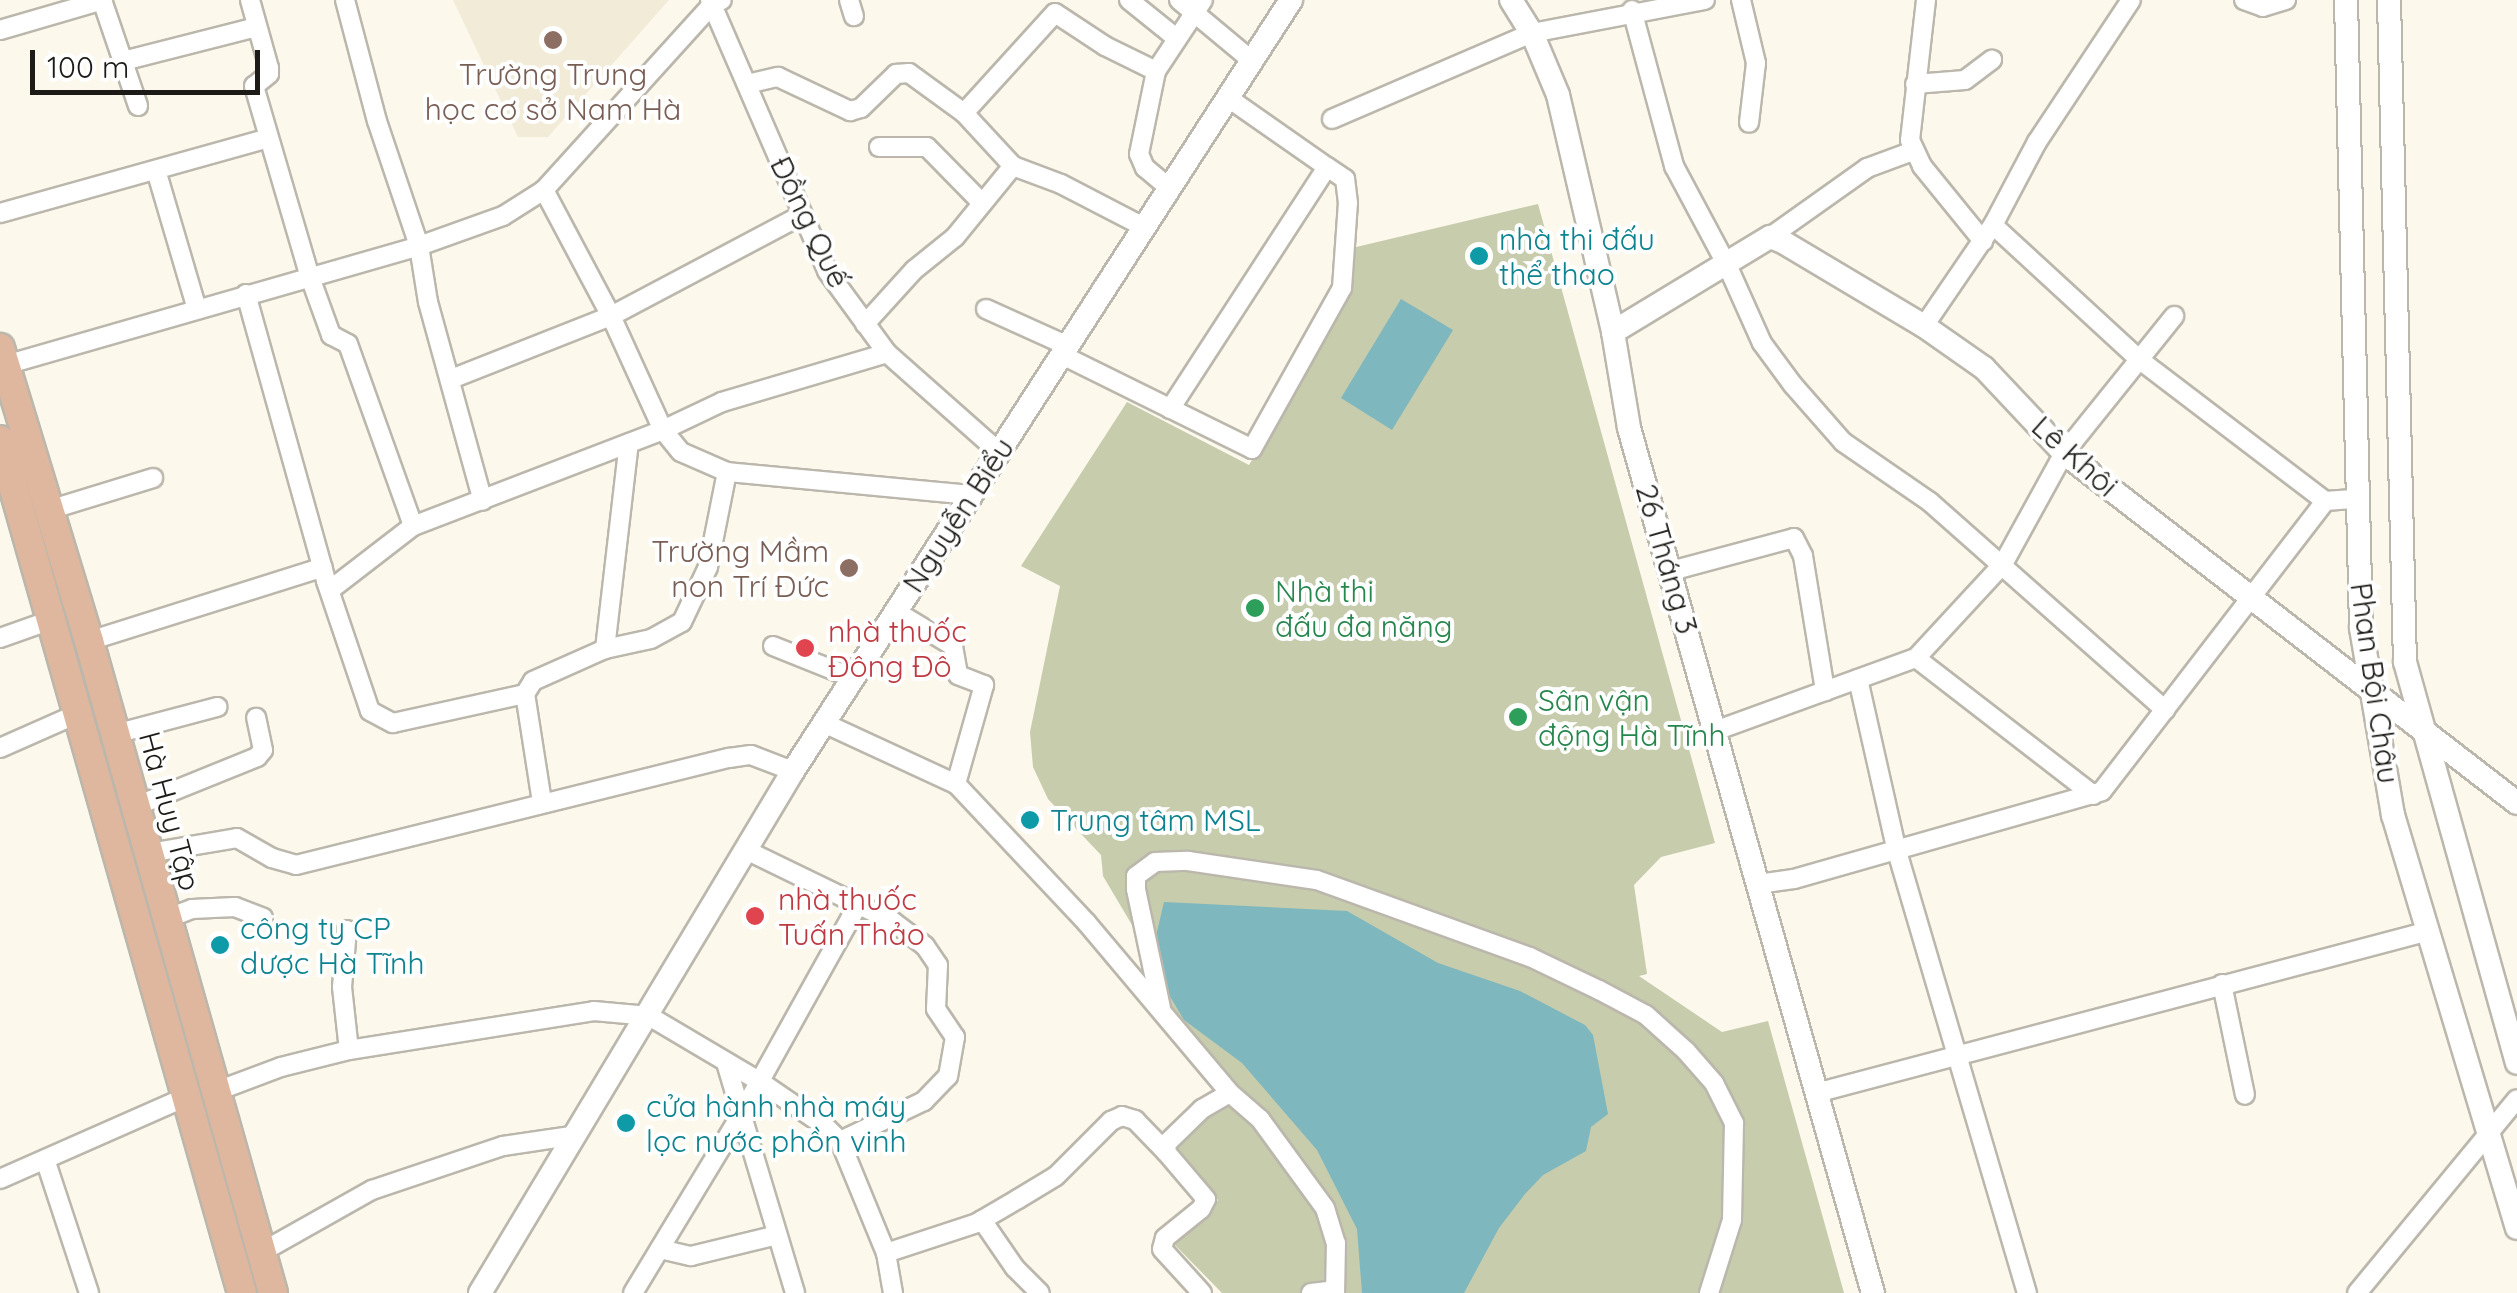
<!DOCTYPE html>
<meta charset="utf-8">
<style>
body{margin:0}
#map{position:relative;width:2517px;height:1293px;overflow:hidden;background:#fcf8ec;font-family:Quicksand,sans-serif}
div>[style]{position:absolute}
[style*='--x']{left:calc(var(--x)*1px);top:calc(var(--y)*1px);width:calc(var(--w)*1px);rotate:calc(var(--a)*1deg)}
.built>*{inset:0;background:#f1ebd8}
.green>*{inset:0;background:#c6ccac}
.water>*{inset:0;background:#7eb7be}
.roads{filter:drop-shadow(2px 0 #bbb7ac) drop-shadow(-2px 0 #bbb7ac) drop-shadow(0 2px #bbb7ac) drop-shadow(0 -2px #bbb7ac)}
.minor>*{height:18px;margin:-9px;padding:0 9px;transform-origin:9px;border-radius:9px;background:#fff}
.tertiary>*{height:22px;margin:-11px;padding:0 11px;transform-origin:11px;border-radius:11px;background:#fff}
.primary>*{height:28px;margin:-14px;padding:0 14px;transform-origin:14px;border-radius:14px;background:#dfb69e}
.dots>*{width:28px;height:28px;translate:-50% -50%;box-sizing:border-box;border:5px solid #fff;border-radius:50%}
span{translate:-50% -50%;white-space:nowrap;text-align:center;line-height:1.15;-webkit-text-stroke:8px #fff;paint-order:stroke}
.education-label{font-size:30px;color:#785e54}
.right{translate:-100% -50%;text-align:right}
.street-label{font-size:30px;color:#1c1b17}
.culture-label{font-size:30px;color:#0d838f}
.left{translate:0 -50%;text-align:left}
.leisure-label{font-size:30px;color:#27864d}
.health-label{font-size:30px;color:#be3a42}
.scale{position:absolute;left:30px;top:50px;width:230px;height:45px;box-sizing:border-box;border:5px solid #1c1b17;border-top:0;padding-left:12px;font-size:30px;line-height:35px;white-space:nowrap;color:#1c1b17;-webkit-text-stroke:8px #fff;paint-order:stroke}
</style>
<div id="map">
<div class="built">
<i style="clip-path:polygon(453px 0,669px 0,548px 137px,518px 137px)"></i>
</div>
<div class="green">
<i style="clip-path:polygon(1538px 204px,1715px 843px,1661px 857px,1634px 885px,1647px 974px,1639px 976px,1722px 1032px,1768px 1021px,1844px 1293px,1222px 1293px,1173px 1243px,1218px 1200px,1164px 1150px,1238px 1091px,1168px 1016px,1148px 952px,1103px 876px,1101px 855px,1048px 799px,1033px 767px,1030px 732px,1060px 586px,1021px 566px,1127px 402px,1249px 465px,1350px 293px,1352px 248px)"></i>
</div>
<div class="water">
<i style="clip-path:polygon(1401px 299px,1453px 330px,1392px 430px,1341px 398px)"></i>
<i style="clip-path:polygon(1164px 902px,1347px 911px,1438px 963px,1520px 991px,1585px 1025px,1593px 1035px,1608px 1114px,1591px 1127px,1586px 1151px,1543px 1175px,1525px 1194px,1499px 1228px,1464px 1293px,1362px 1293px,1357px 1229px,1317px 1150px,1242px 1063px,1184px 1020px,1162px 983px,1155px 940px)"></i>
</div>
<div class="roads">
<div class="minor">
<i style="--x:102;--y:0;--w:112;--a:71.2"></i>
<i style="--x:250;--y:0;--w:71;--a:74.4"></i>
<i style="--x:269;--y:68;--w:6;--a:90"></i>
<i style="--x:269;--y:74;--w:19;--a:141"></i>
<i style="--x:254;--y:86;--w:199;--a:73.7"></i>
<i style="--x:310;--y:277;--w:62;--a:70.1"></i>
<i style="--x:331;--y:335;--w:19;--a:28"></i>
<i style="--x:348;--y:344;--w:193;--a:70.3"></i>
<i style="--x:345;--y:0;--w:125;--a:75.2"></i>
<i style="--x:377;--y:121;--w:132;--a:71.4"></i>
<i style="--x:419;--y:246;--w:57;--a:80.9"></i>
<i style="--x:428;--y:302;--w:206;--a:74.6"></i>
<i style="--x:710;--y:0;--w:295;--a:66.6"></i>
<i style="--x:827;--y:271;--w:102;--a:53.8"></i>
<i style="--x:887;--y:353;--w:151;--a:41.5"></i>
<i style="--x:849;--y:0;--w:17;--a:73"></i>
<i style="--x:1129;--y:0;--w:59;--a:38.8"></i>
<i style="--x:1179;--y:0;--w:94;--a:39.8"></i>
<i style="--x:1741;--y:0;--w:65;--a:76.6"></i>
<i style="--x:1756;--y:63;--w:60;--a:96.7"></i>
<i style="--x:1926;--y:0;--w:141;--a:96.5"></i>
<i style="--x:1910;--y:140;--w:29;--a:65"></i>
<i style="--x:1922;--y:166;--w:97;--a:50.9"></i>
<i style="--x:2244;--y:0;--w:20;--a:20"></i>
<i style="--x:2263;--y:7;--w:24;--a:-17"></i>
<i style="--x:1632;--y:10;--w:162;--a:74.9"></i>
<i style="--x:1674;--y:166;--w:115;--a:61.9"></i>
<i style="--x:1728;--y:267;--w:83;--a:65.9"></i>
<i style="--x:1762;--y:343;--w:52;--a:53.6"></i>
<i style="--x:1793;--y:385;--w:76;--a:48.7"></i>
<i style="--x:1843;--y:442;--w:106;--a:34.6"></i>
<i style="--x:1930;--y:502;--w:314;--a:41.5"></i>
<i style="--x:0;--y:30;--w:107;--a:-16.2"></i>
<i style="--x:123;--y:61;--w:137;--a:-14.3"></i>
<i style="--x:747;--y:84;--w:32;--a:-13"></i>
<i style="--x:778;--y:77;--w:80;--a:25.3"></i>
<i style="--x:850;--y:111;--w:11;--a:-15"></i>
<i style="--x:861;--y:108;--w:49;--a:-44.2"></i>
<i style="--x:896;--y:74;--w:13;--a:-4"></i>
<i style="--x:909;--y:73;--w:68;--a:36"></i>
<i style="--x:964;--y:113;--w:72;--a:47.2"></i>
<i style="--x:1013;--y:166;--w:51;--a:20.6"></i>
<i style="--x:1061;--y:184;--w:91;--a:27.4"></i>
<i style="--x:1915;--y:84;--w:50;--a:-4.6"></i>
<i style="--x:1965;--y:80;--w:34;--a:-37"></i>
<i style="--x:964;--y:113;--w:135;--a:-47.7"></i>
<i style="--x:1055;--y:13;--w:60;--a:33.4"></i>
<i style="--x:1105;--y:46;--w:57;--a:26.1"></i>
<i style="--x:1332;--y:119;--w:218;--a:-23.3"></i>
<i style="--x:1532;--y:33;--w:176;--a:-10.8"></i>
<i style="--x:879;--y:147;--w:48;--a:0"></i>
<i style="--x:927;--y:147;--w:78;--a:45.5"></i>
<i style="--x:156;--y:170;--w:145;--a:73.6"></i>
<i style="--x:1168;--y:187;--w:30;--a:-140"></i>
<i style="--x:1145;--y:168;--w:15;--a:-113"></i>
<i style="--x:1139;--y:154;--w:85;--a:-78.4"></i>
<i style="--x:1156;--y:71;--w:85;--a:-56.5"></i>
<i style="--x:544;--y:190;--w:143;--a:62"></i>
<i style="--x:611;--y:316;--w:125;--a:65.5"></i>
<i style="--x:663;--y:430;--w:28;--a:51"></i>
<i style="--x:681;--y:452;--w:50;--a:23.5"></i>
<i style="--x:727;--y:472;--w:244;--a:5.4"></i>
<i style="--x:0;--y:213;--w:278;--a:-15.6"></i>
<i style="--x:1993;--y:225;--w:200;--a:42.6"></i>
<i style="--x:2140;--y:360;--w:233;--a:37.3"></i>
<i style="--x:1770;--y:237;--w:119;--a:-35.4"></i>
<i style="--x:1867;--y:168;--w:49;--a:-20.3"></i>
<i style="--x:246;--y:294;--w:298;--a:74.4"></i>
<i style="--x:326;--y:581;--w:137;--a:71.3"></i>
<i style="--x:370;--y:711;--w:26;--a:28"></i>
<i style="--x:393;--y:723;--w:135;--a:-12.4"></i>
<i style="--x:986;--y:309;--w:90;--a:24.3"></i>
<i style="--x:865;--y:324;--w:73;--a:-47.8"></i>
<i style="--x:914;--y:270;--w:53;--a:-38.8"></i>
<i style="--x:955;--y:237;--w:92;--a:-50.8"></i>
<i style="--x:1924;--y:326;--w:122;--a:-55.7"></i>
<i style="--x:1993;--y:225;--w:94;--a:-62.1"></i>
<i style="--x:2037;--y:142;--w:170;--a:-56.5"></i>
<i style="--x:1062;--y:355;--w:212;--a:26.3"></i>
<i style="--x:1252;--y:449;--w:184;--a:-60.8"></i>
<i style="--x:1342;--y:288;--w:85;--a:-86"></i>
<i style="--x:1348;--y:203;--w:24;--a:-97"></i>
<i style="--x:1345;--y:179;--w:22;--a:-146"></i>
<i style="--x:5;--y:365;--w:431;--a:-16"></i>
<i style="--x:419;--y:246;--w:89;--a:-19.7"></i>
<i style="--x:503;--y:216;--w:49;--a:-32.4"></i>
<i style="--x:544;--y:190;--w:250;--a:-47.8"></i>
<i style="--x:712;--y:5;--w:11;--a:-27"></i>
<i style="--x:451;--y:379;--w:172;--a:-21.5"></i>
<i style="--x:611;--y:316;--w:216;--a:-27.9"></i>
<i style="--x:1170;--y:409;--w:288;--a:-57"></i>
<i style="--x:1327;--y:167;--w:122;--a:-145"></i>
<i style="--x:49;--y:510;--w:109;--a:-17.1"></i>
<i style="--x:1671;--y:571;--w:127;--a:-15"></i>
<i style="--x:1794;--y:538;--w:20;--a:63"></i>
<i style="--x:1803;--y:556;--w:137;--a:80.7"></i>
<i style="--x:330;--y:590;--w:105;--a:-37.6"></i>
<i style="--x:413;--y:526;--w:268;--a:-21"></i>
<i style="--x:663;--y:430;--w:65;--a:-25.4"></i>
<i style="--x:722;--y:402;--w:172;--a:-16.5"></i>
<i style="--x:895;--y:611;--w:68;--a:31.1"></i>
<i style="--x:953;--y:646;--w:29;--a:80"></i>
<i style="--x:958;--y:675;--w:28;--a:21"></i>
<i style="--x:984;--y:685;--w:103;--a:105.8"></i>
<i style="--x:0;--y:638;--w:54;--a:-19.4"></i>
<i style="--x:89;--y:641;--w:245;--a:-17.5"></i>
<i style="--x:773;--y:646;--w:86;--a:21.8"></i>
<i style="--x:605;--y:649;--w:47;--a:-12.3"></i>
<i style="--x:651;--y:639;--w:35;--a:-29"></i>
<i style="--x:682;--y:622;--w:61;--a:-64.7"></i>
<i style="--x:708;--y:567;--w:97;--a:-78.7"></i>
<i style="--x:1916;--y:658;--w:224;--a:37.7"></i>
<i style="--x:1858;--y:679;--w:173;--a:77.3"></i>
<i style="--x:1896;--y:848;--w:464;--a:73.6"></i>
<i style="--x:826;--y:724;--w:143;--a:24.8"></i>
<i style="--x:956;--y:784;--w:190;--a:46.7"></i>
<i style="--x:1086;--y:922;--w:224;--a:49.9"></i>
<i style="--x:1230;--y:1093;--w:40;--a:41"></i>
<i style="--x:1260;--y:1119;--w:110;--a:53.9"></i>
<i style="--x:1325;--y:1208;--w:37;--a:73"></i>
<i style="--x:1336;--y:1243;--w:50;--a:91.1"></i>
<i style="--x:1715;--y:731;--w:214;--a:-20"></i>
<i style="--x:1916;--y:658;--w:128;--a:-47.2"></i>
<i style="--x:2003;--y:564;--w:127;--a:-61.2"></i>
<i style="--x:2064;--y:453;--w:176;--a:-51.2"></i>
<i style="--x:115;--y:734;--w:106;--a:-14.8"></i>
<i style="--x:0;--y:748;--w:86;--a:-23.9"></i>
<i style="--x:542;--y:802;--w:109;--a:-98.9"></i>
<i style="--x:525;--y:694;--w:15;--a:-58"></i>
<i style="--x:533;--y:681;--w:79;--a:-24"></i>
<i style="--x:605;--y:649;--w:207;--a:-83.4"></i>
<i style="--x:136;--y:806;--w:131;--a:-22"></i>
<i style="--x:257;--y:757;--w:9;--a:-49"></i>
<i style="--x:263;--y:750;--w:33;--a:-102"></i>
<i style="--x:748;--y:851;--w:160;--a:25.9"></i>
<i style="--x:892;--y:921;--w:41;--a:37.1"></i>
<i style="--x:925;--y:946;--w:23;--a:56"></i>
<i style="--x:938;--y:965;--w:44;--a:92.6"></i>
<i style="--x:936;--y:1009;--w:34;--a:56"></i>
<i style="--x:955;--y:1037;--w:40;--a:100"></i>
<i style="--x:948;--y:1076;--w:35;--a:134"></i>
<i style="--x:924;--y:1101;--w:93;--a:154.5"></i>
<i style="--x:149;--y:853;--w:89;--a:-9.7"></i>
<i style="--x:237;--y:838;--w:40;--a:29.7"></i>
<i style="--x:272;--y:858;--w:25;--a:16"></i>
<i style="--x:296;--y:865;--w:446;--a:-13.9"></i>
<i style="--x:729;--y:758;--w:22;--a:-8"></i>
<i style="--x:751;--y:755;--w:45;--a:20.9"></i>
<i style="--x:1758;--y:884;--w:36;--a:-8"></i>
<i style="--x:1794;--y:879;--w:320;--a:-15.9"></i>
<i style="--x:2102;--y:791;--w:366;--a:-52.4"></i>
<i style="--x:2325;--y:501;--w:32;--a:-4"></i>
<i style="--x:166;--y:919;--w:28;--a:-21"></i>
<i style="--x:192;--y:909;--w:43;--a:-2.7"></i>
<i style="--x:235;--y:907;--w:30;--a:21"></i>
<i style="--x:347;--y:930;--w:57;--a:95"></i>
<i style="--x:342;--y:987;--w:63;--a:83.7"></i>
<i style="--x:2222;--y:984;--w:113;--a:78.3"></i>
<i style="--x:1161;--y:1008;--w:122;--a:-101.9"></i>
<i style="--x:1136;--y:889;--w:13;--a:-90"></i>
<i style="--x:1136;--y:876;--w:24;--a:-36"></i>
<i style="--x:1155;--y:862;--w:33;--a:-2"></i>
<i style="--x:1188;--y:861;--w:130;--a:8.4"></i>
<i style="--x:1317;--y:880;--w:226;--a:19.9"></i>
<i style="--x:1530;--y:957;--w:76;--a:25.6"></i>
<i style="--x:1599;--y:990;--w:53;--a:28"></i>
<i style="--x:1646;--y:1015;--w:54;--a:42"></i>
<i style="--x:1686;--y:1051;--w:43;--a:48.8"></i>
<i style="--x:1714;--y:1083;--w:45;--a:63.4"></i>
<i style="--x:1734;--y:1123;--w:97;--a:91.2"></i>
<i style="--x:1732;--y:1220;--w:77;--a:107.5"></i>
<i style="--x:727;--y:1066;--w:237;--a:73.3"></i>
<i style="--x:217;--y:1091;--w:68;--a:-20.6"></i>
<i style="--x:281;--y:1067;--w:70;--a:-14"></i>
<i style="--x:349;--y:1050;--w:248;--a:-9"></i>
<i style="--x:594;--y:1011;--w:55;--a:5.2"></i>
<i style="--x:649;--y:1016;--w:128;--a:30.6"></i>
<i style="--x:759;--y:1081;--w:80;--a:34.3"></i>
<i style="--x:825;--y:1126;--w:21;--a:45"></i>
<i style="--x:840;--y:1141;--w:121;--a:67.7"></i>
<i style="--x:886;--y:1253;--w:41;--a:80.1"></i>
<i style="--x:1816;--y:1093;--w:630;--a:-14.81"></i>
<i style="--x:46;--y:1162;--w:138;--a:71.8"></i>
<i style="--x:0;--y:1179;--w:201;--a:-23.8"></i>
<i style="--x:982;--y:1220;--w:58;--a:55.5"></i>
<i style="--x:1015;--y:1268;--w:35;--a:45"></i>
<i style="--x:660;--y:1249;--w:32;--a:13"></i>
<i style="--x:691;--y:1256;--w:89;--a:-13.7"></i>
<i style="--x:260;--y:1253;--w:129;--a:-29.4"></i>
<i style="--x:372;--y:1190;--w:138;--a:-18.6"></i>
<i style="--x:503;--y:1146;--w:69;--a:-8.4"></i>
<i style="--x:886;--y:1253;--w:96;--a:-18.2"></i>
<i style="--x:977;--y:1223;--w:48;--a:-30.3"></i>
<i style="--x:1018;--y:1199;--w:44;--a:-31.2"></i>
<i style="--x:1056;--y:1176;--w:78;--a:-45"></i>
<i style="--x:1111;--y:1121;--w:12;--a:-24"></i>
<i style="--x:1122;--y:1116;--w:14;--a:17"></i>
<i style="--x:1135;--y:1120;--w:45;--a:45.9"></i>
<i style="--x:633;--y:1293;--w:210;--a:-58.8"></i>
<i style="--x:742;--y:1113;--w:240;--a:-60.9"></i>
<i style="--x:1202;--y:1293;--w:59;--a:-132.3"></i>
<i style="--x:1162;--y:1249;--w:11;--a:-75"></i>
<i style="--x:1165;--y:1238;--w:46;--a:-38.9"></i>
<i style="--x:1201;--y:1209;--w:11;--a:-63"></i>
<i style="--x:1206;--y:1199;--w:62;--a:-130.4"></i>
<i style="--x:1166;--y:1152;--w:9;--a:-84"></i>
<i style="--x:1167;--y:1143;--w:49;--a:-44.2"></i>
<i style="--x:1202;--y:1109;--w:32;--a:-30"></i>
<i style="--x:1311;--y:1293;--w:24;--a:-7"></i>
<i style="--x:2357;--y:1293;--w:251;--a:-50.5"></i>
</div>
<div class="tertiary">
<i style="--x:1511;--y:0;--w:39;--a:58"></i>
<i style="--x:1532;--y:33;--w:67;--a:67.2"></i>
<i style="--x:1558;--y:95;--w:243;--a:76.9"></i>
<i style="--x:1613;--y:332;--w:97;--a:80.5"></i>
<i style="--x:1629;--y:428;--w:899;--a:74.25"></i>
<i style="--x:2346;--y:0;--w:628;--a:88.63"></i>
<i style="--x:2361;--y:628;--w:190;--a:80.3"></i>
<i style="--x:2393;--y:815;--w:431;--a:73.3"></i>
<i style="--x:2389;--y:0;--w:662;--a:88.62"></i>
<i style="--x:2405;--y:662;--w:416;--a:74.4"></i>
<i style="--x:1613;--y:332;--w:184;--a:-31.2"></i>
<i style="--x:1770;--y:237;--w:14;--a:21"></i>
<i style="--x:1783;--y:242;--w:164;--a:30.8"></i>
<i style="--x:1924;--y:326;--w:73;--a:35"></i>
<i style="--x:1984;--y:368;--w:117;--a:46.7"></i>
<i style="--x:2064;--y:453;--w:572;--a:37.69"></i>
<i style="--x:480;--y:1293;--w:609;--a:-59.05"></i>
<i style="--x:793;--y:771;--w:918;--a:-57.14"></i>
</div>
<div class="primary">
<i style="--x:0;--y:348;--w:306;--a:73.1"></i>
<i style="--x:89;--y:641;--w:677;--a:74.24"></i>
<i style="--x:0;--y:440;--w:887;--a:74.16"></i>
</div>
</div>
<div class="dots">
<i style="left:553px;top:40px;background:#8d6e63"></i>
<i style="left:1479px;top:256px;background:#0f9aa8"></i>
<i style="left:849px;top:568px;background:#8d6e63"></i>
<i style="left:1255px;top:608px;background:#2e9e5b"></i>
<i style="left:805px;top:648px;background:#e0444e"></i>
<i style="left:1518px;top:717px;background:#2e9e5b"></i>
<i style="left:1030px;top:820px;background:#0f9aa8"></i>
<i style="left:755px;top:916px;background:#e0444e"></i>
<i style="left:220px;top:945px;background:#0f9aa8"></i>
<i style="left:626px;top:1123px;background:#0f9aa8"></i>
</div>
<div class="education-label">
<span style="left:553px;top:91px">Trường Trung<br>học cơ sở Nam Hà</span>
<span class="right" style="left:829px;top:568px">Trường Mầm<br>non Trí Đức</span>
</div>
<div class="street-label">
<span style="left:810px;top:222px;rotate:64deg">Đồng Quế</span>
<span style="left:2075px;top:456px;rotate:42deg">Lê Khôi</span>
<span style="left:958px;top:515px;rotate:-57deg">Nguyễn Biểu</span>
<span style="left:1667px;top:559px;rotate:74deg">26 Tháng 3</span>
<span style="left:2375px;top:683px;rotate:82deg">Phan Bội Châu</span>
<span style="left:170px;top:811px;rotate:75deg">Hà Huy Tập</span>
</div>
<div class="culture-label">
<span class="left" style="left:1499px;top:256px">nhà thi đấu<br>thể thao</span>
<span class="left" style="left:1050px;top:820px">Trung tâm MSL</span>
<span class="left" style="left:240px;top:945px">công ty CP<br>dược Hà Tĩnh</span>
<span class="left" style="left:646px;top:1123px">cửa hành nhà máy<br>lọc nước phồn vinh</span>
</div>
<div class="leisure-label">
<span class="left" style="left:1275px;top:608px">Nhà thi<br>đấu đa năng</span>
<span class="left" style="left:1538px;top:717px">Sân vận<br>động Hà Tĩnh</span>
</div>
<div class="health-label">
<span class="left" style="left:828px;top:648px">nhà thuốc<br>Đông Đô</span>
<span class="left" style="left:778px;top:916px">nhà thuốc<br>Tuấn Thảo</span>
</div>
<div class="scale">100 m</div>
</div>
